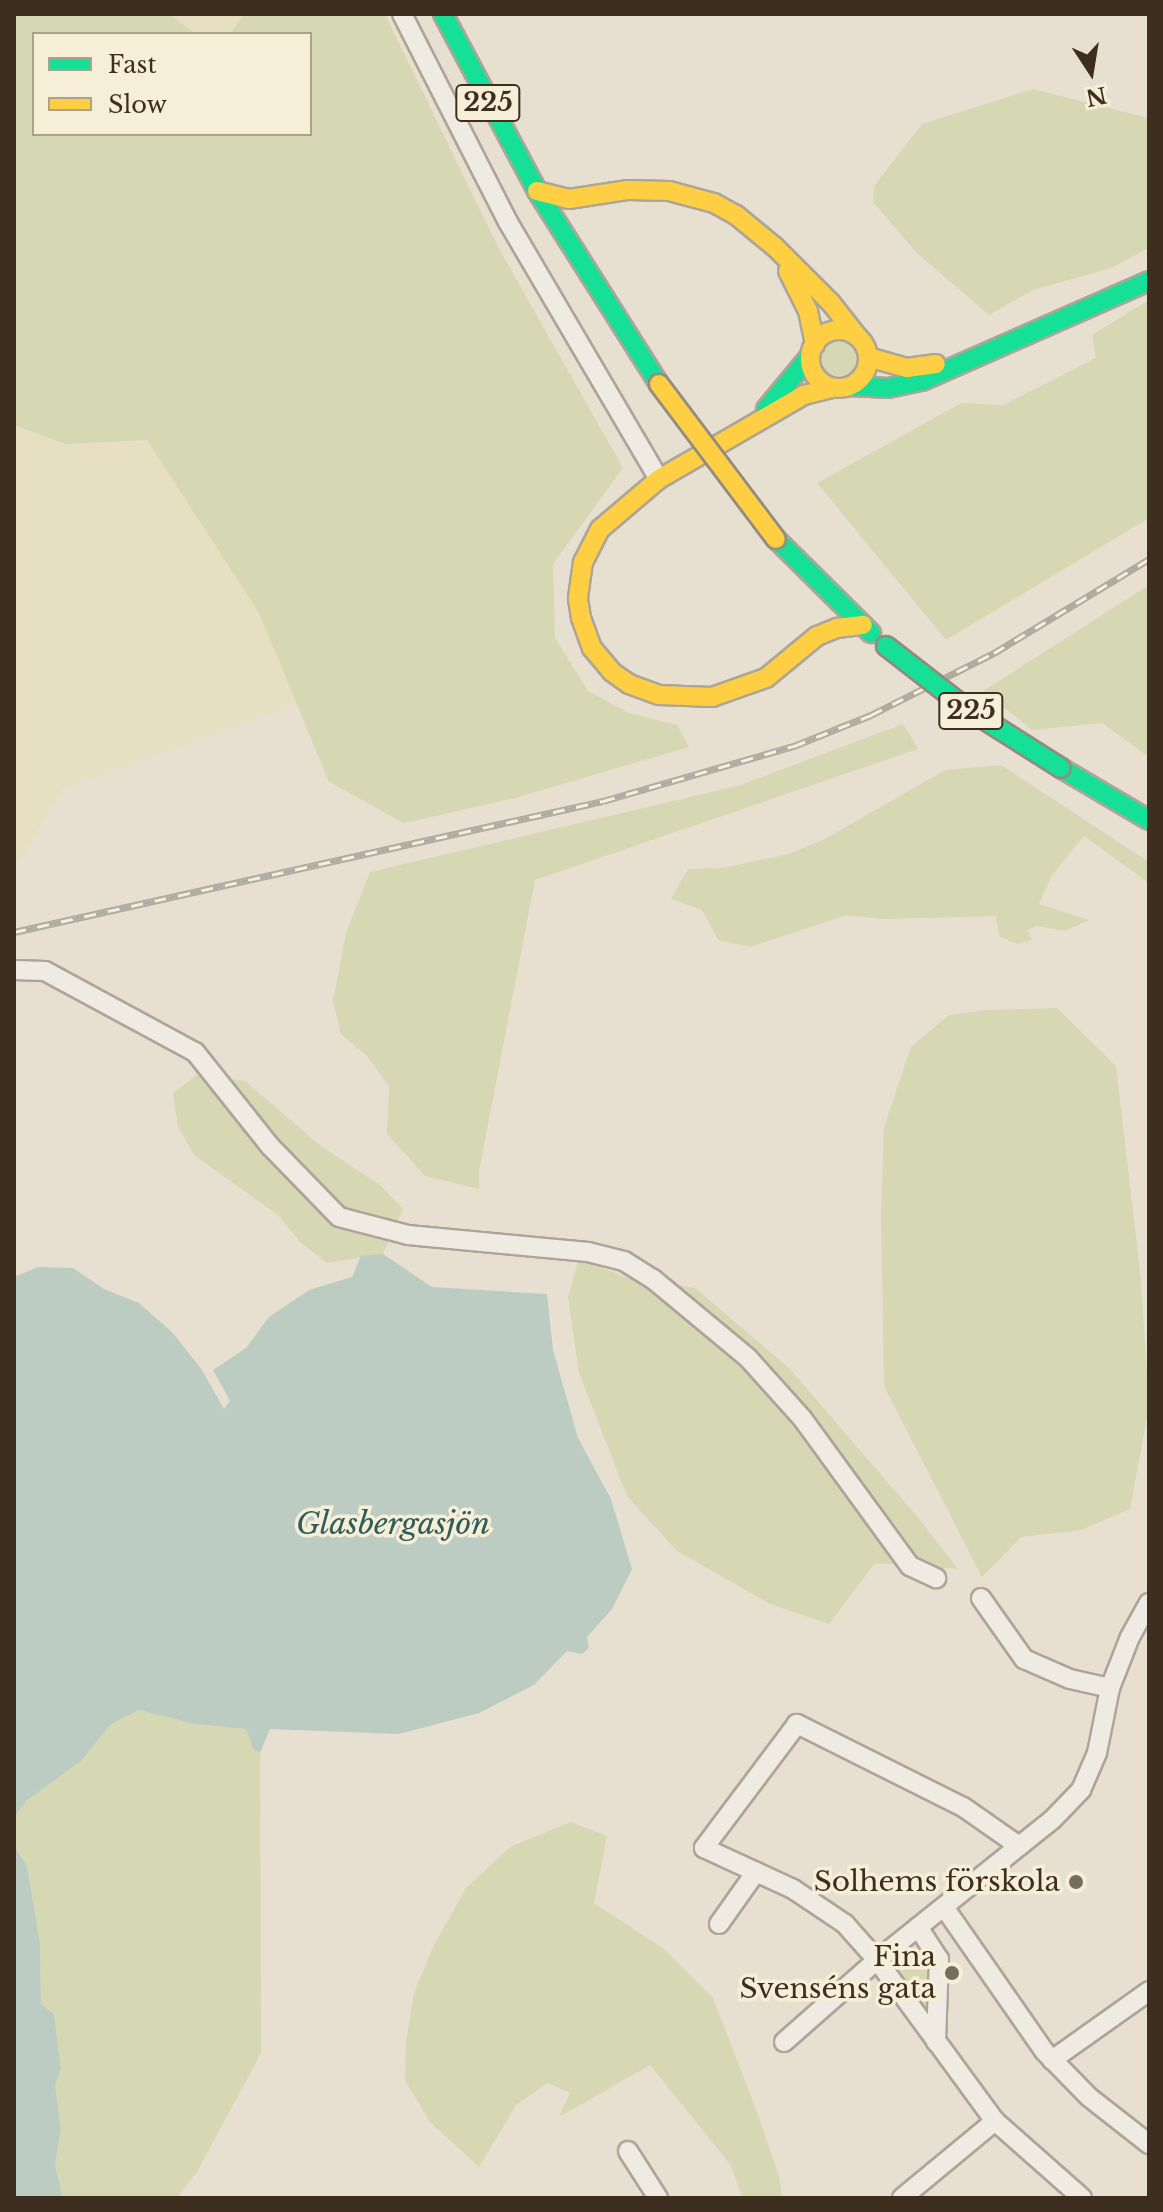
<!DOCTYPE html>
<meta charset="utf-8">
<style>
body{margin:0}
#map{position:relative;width:1163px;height:2212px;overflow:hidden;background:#e7e0d1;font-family:"Libre Baskerville",serif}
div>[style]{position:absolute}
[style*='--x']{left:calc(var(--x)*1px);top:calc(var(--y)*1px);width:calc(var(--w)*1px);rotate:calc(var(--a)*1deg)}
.farmland>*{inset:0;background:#e6dfc2}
.green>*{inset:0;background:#d6d7b3}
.round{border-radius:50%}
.water>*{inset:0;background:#bcccc2}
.roads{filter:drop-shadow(2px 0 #ada599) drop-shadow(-2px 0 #ada599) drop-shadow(0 2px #ada599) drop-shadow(0 -2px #ada599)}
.street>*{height:18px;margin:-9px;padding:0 9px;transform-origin:9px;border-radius:9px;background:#efebe3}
.fast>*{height:18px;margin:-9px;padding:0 9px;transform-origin:9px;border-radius:9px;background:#16e098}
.slow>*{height:18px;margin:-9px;padding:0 9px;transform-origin:9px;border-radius:9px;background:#ffcf43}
.slow>.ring{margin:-9px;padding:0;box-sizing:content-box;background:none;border:18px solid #ffcf43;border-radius:50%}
.rail>*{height:7px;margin-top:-3.5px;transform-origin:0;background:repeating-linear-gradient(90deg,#f7eed8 0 12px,#afaaa2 0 24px);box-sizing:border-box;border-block:2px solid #afaaa2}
.bridges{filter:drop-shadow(2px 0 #928b80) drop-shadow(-2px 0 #928b80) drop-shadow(0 2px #928b80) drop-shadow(0 -2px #928b80)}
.fast-bridge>*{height:18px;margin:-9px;padding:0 9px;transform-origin:9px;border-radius:9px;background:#16e098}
.slow-bridge>*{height:18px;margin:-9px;padding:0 9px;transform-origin:9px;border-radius:9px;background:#ffcf43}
.dots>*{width:22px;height:22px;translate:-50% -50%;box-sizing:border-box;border:4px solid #f7eed8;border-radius:50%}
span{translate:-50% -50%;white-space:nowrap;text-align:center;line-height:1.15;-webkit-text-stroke:7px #f7eed8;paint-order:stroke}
.shield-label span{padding:2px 6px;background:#f7eed8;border:2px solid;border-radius:6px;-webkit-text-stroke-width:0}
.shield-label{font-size:26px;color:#3d2e20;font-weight:700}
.poi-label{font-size:28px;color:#3d2e20}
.right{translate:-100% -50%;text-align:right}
.water-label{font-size:30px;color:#2f5d5a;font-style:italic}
.frame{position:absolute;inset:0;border:16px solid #3d2e20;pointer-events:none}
.legend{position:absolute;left:32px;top:32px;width:280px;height:104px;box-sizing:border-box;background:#f7eed8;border:2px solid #ada18e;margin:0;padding:10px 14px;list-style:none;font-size:24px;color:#3d2e20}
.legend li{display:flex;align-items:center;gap:16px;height:40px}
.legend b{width:40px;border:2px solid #ada18e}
.north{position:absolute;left:1051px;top:32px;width:80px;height:80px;-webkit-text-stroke:6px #f7eed8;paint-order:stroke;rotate:168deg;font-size:22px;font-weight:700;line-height:32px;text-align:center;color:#3d2e20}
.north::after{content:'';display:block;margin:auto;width:28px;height:36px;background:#3d2e20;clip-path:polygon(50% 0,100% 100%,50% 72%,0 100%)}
</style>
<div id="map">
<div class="farmland">
<i style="clip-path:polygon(168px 14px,245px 14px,230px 34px,193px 32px)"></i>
<i style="clip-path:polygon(14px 425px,65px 444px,147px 440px,259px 613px,296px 703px,63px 788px,14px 870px)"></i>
</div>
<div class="green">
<i style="clip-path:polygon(14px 14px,168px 14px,193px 32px,221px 34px,34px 34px,34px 134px,310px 134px,310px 34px,230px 34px,245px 14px,385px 14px,497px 245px,623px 468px,553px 564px,555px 638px,588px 691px,629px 713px,677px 725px,689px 747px,515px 798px,404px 823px,329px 782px,259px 613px,147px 440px,65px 444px,14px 425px)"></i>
<i style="clip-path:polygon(1033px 89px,1149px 118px,1149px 248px,1111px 268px,1033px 290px,989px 315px,918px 254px,873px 202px,874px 186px,922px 124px)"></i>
<i style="clip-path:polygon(1149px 300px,1149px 518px,946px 640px,817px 483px,961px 403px,1003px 405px,1096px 358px,1092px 335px)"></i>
<i class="round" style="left:821px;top:340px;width:38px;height:38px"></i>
<i style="clip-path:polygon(1149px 585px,1149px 757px,1102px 723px,1032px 730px,983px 691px)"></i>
<i style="clip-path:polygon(903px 724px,918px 749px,535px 880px,479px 1171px,479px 1189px,425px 1176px,387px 1134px,389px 1086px,367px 1056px,341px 1034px,333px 1001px,346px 933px,370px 872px,741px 785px)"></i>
<i style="clip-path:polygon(1001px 765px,1149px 862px,1149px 883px,1084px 836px,1052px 875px,1039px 904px,1089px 920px,1065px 931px,1037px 926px,1027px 930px,1032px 940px,1017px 944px,999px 936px,996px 916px,883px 919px,847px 915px,750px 947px,718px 940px,702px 910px,671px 899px,688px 869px,723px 868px,789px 854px,825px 839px,945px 770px)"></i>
<i style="clip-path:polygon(1057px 1008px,1116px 1066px,1141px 1280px,1149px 1407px,1130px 1509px,1081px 1530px,1021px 1537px,982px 1577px,884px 1386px,881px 1214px,884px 1128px,911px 1047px,949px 1015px,988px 1010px)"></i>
<i style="clip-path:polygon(198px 1074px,245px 1081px,321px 1146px,380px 1185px,403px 1209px,383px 1254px,327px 1263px,300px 1242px,278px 1215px,195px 1156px,178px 1127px,173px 1093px)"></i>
<i style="clip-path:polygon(579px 1259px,625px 1277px,695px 1288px,789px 1368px,916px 1515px,958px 1569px,875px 1563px,829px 1624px,770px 1604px,677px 1551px,627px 1496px,579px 1373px,568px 1297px)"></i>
<i style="clip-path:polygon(139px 1710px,195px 1724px,246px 1729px,253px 1749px,260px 1753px,261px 2053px,197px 2172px,177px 2198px,63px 2198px,55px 2165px,61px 2128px,55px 2086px,61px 2068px,54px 2014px,41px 2004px,40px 1943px,27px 1866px,14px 1846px,14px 1818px,26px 1801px,81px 1761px,111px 1724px)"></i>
<i style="clip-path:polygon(571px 1822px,607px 1836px,594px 1903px,664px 1949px,713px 1998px,757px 2112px,779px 2176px,782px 2198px,743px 2198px,730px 2164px,650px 2065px,559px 2117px,570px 2093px,548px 2083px,516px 2105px,479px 2167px,430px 2122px,405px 2080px,406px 2041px,414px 1993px,434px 1945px,466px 1888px,510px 1847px)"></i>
<i style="clip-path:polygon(907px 1947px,918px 1947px,931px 1959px,928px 2009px,923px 2009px,899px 1974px,896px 1966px,899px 1955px)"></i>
</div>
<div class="water">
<i style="clip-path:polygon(383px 1254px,432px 1287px,547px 1294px,553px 1350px,578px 1438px,611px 1499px,632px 1569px,612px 1609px,587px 1637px,589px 1648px,582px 1654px,567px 1651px,534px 1685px,479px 1713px,399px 1734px,270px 1729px,260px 1753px,253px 1749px,246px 1729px,195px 1724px,139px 1710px,111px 1724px,81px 1761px,26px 1801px,14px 1818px,14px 1277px,38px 1267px,73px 1268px,104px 1289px,139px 1303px,173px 1333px,202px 1370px,224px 1409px,230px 1401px,213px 1370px,246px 1348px,269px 1317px,309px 1290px,352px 1277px,361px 1256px)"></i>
<i style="clip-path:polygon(14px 1846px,27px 1866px,40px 1943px,41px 2004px,54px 2014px,61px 2068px,55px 2086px,61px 2128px,55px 2165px,63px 2198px,14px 2198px)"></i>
</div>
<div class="roads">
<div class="street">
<i style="--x:402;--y:14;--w:233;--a:63"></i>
<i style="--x:508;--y:222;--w:298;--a:59.6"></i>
<i style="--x:14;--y:970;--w:31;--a:2"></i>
<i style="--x:45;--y:971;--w:170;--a:28.4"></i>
<i style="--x:195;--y:1052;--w:120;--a:51.4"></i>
<i style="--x:270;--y:1146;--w:99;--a:45.8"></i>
<i style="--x:339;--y:1217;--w:71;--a:14.6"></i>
<i style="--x:408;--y:1235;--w:181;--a:5.4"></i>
<i style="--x:588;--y:1252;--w:37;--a:14"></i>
<i style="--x:624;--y:1261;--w:34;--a:32"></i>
<i style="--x:653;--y:1279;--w:124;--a:39.7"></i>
<i style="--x:748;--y:1358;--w:81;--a:48"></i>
<i style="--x:802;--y:1418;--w:183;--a:53.9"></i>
<i style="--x:910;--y:1566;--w:29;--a:25"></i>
<i style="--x:981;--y:1598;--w:75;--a:54.8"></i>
<i style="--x:1024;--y:1659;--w:50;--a:23.5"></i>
<i style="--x:1070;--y:1679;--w:41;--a:12.7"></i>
<i style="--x:1019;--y:1846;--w:68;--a:-145.1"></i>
<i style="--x:963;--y:1807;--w:186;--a:-153.4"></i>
<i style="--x:797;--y:1724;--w:155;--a:126.9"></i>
<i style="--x:704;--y:1848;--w:98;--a:24.7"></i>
<i style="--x:793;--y:1889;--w:63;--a:33.9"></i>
<i style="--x:845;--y:1924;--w:48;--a:48.4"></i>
<i style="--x:877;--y:1960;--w:200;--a:53.8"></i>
<i style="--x:995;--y:2121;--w:116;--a:41.5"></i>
<i style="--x:944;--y:1907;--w:175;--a:55.2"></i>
<i style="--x:1044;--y:2051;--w:64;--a:45.6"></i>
<i style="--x:1089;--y:2097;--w:76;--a:38.1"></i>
<i style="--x:719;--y:1924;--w:64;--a:-54.6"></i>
<i style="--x:918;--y:1927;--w:38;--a:57"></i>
<i style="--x:939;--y:1959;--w:83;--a:92.1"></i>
<i style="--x:784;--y:2042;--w:124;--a:-41.4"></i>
<i style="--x:877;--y:1960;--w:224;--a:-38.7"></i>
<i style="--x:1052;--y:1820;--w:42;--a:-46"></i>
<i style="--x:1081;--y:1790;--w:40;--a:-66.6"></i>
<i style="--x:1097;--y:1753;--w:66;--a:-78.7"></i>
<i style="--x:1110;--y:1688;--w:55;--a:-68.6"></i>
<i style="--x:1130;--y:1637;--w:39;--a:-61"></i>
<i style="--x:1052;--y:2060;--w:119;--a:-35.4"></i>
<i style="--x:628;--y:2151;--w:56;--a:57.4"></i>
<i style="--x:902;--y:2198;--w:121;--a:-39.6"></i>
</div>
<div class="fast">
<i style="--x:443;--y:14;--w:200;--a:62"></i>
<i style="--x:537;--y:191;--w:228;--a:57.7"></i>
<i style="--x:850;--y:386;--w:38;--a:3"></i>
<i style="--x:888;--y:388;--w:35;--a:-12"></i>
<i style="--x:922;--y:381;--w:248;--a:-23.8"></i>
<i style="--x:766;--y:409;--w:69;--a:-50.3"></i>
<i style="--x:776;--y:539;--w:134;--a:44.7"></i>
<i style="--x:1061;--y:768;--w:102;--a:30.6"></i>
</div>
<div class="slow">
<i style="--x:537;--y:191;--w:33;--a:14"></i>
<i style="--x:569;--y:199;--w:60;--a:-8.7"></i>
<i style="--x:628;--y:190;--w:41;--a:1.4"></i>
<i style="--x:669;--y:191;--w:47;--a:14.9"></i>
<i style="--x:714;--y:203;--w:25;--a:29"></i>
<i style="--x:736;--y:215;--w:50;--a:39.4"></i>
<i style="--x:775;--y:247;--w:79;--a:45"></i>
<i style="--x:831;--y:303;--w:42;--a:51.8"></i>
<i style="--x:788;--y:271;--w:45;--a:63.4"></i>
<i style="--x:808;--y:311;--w:34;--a:78"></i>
<i class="ring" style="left:810px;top:330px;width:40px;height:40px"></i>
<i style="--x:868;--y:357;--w:41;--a:15.8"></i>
<i style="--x:907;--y:368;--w:29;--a:-8"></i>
<i style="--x:659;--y:479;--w:168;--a:-30.1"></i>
<i style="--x:804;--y:395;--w:30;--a:-14"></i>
<i style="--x:659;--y:479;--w:77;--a:139.7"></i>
<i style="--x:600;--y:529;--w:37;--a:117"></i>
<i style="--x:583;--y:562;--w:37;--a:98"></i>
<i style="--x:578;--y:599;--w:19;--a:81"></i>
<i style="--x:581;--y:618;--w:32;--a:70"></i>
<i style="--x:592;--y:648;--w:31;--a:50"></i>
<i style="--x:612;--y:672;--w:21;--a:35"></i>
<i style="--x:629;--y:684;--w:32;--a:20"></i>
<i style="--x:659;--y:695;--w:53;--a:2.2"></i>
<i style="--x:712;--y:697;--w:57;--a:-19.4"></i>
<i style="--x:766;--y:678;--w:66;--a:-39.5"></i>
<i style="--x:817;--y:636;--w:22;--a:-22"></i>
<i style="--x:837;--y:628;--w:26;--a:-7"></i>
</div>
</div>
<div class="rail">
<i style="--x:14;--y:932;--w:603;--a:-12.54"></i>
<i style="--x:603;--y:801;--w:199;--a:-16.1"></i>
<i style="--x:794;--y:746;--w:83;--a:-21.9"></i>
<i style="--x:871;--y:715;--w:138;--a:-26.8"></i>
<i style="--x:994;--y:653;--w:181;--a:-31.2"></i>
</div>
<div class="bridges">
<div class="fast-bridge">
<i style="--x:886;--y:646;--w:101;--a:37.8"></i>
<i style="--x:966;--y:708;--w:112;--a:32.3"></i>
</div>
<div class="slow-bridge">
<i style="--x:659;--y:384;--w:194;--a:53"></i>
</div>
</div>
<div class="dots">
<i style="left:1076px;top:1882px;background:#786c5e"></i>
<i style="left:952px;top:1973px;background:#786c5e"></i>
</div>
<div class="shield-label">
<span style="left:488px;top:103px">225</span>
<span style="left:971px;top:711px">225</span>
</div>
<div class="poi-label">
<span class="right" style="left:1060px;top:1882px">Solhems förskola</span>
<span class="right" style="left:936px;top:1973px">Fina<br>Svenséns gata</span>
</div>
<div class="water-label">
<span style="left:393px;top:1524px">Glasbergasjön</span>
</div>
<div class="frame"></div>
<ul class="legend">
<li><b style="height:10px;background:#16e098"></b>Fast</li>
<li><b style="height:10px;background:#ffcf43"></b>Slow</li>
</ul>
<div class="north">N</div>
</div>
